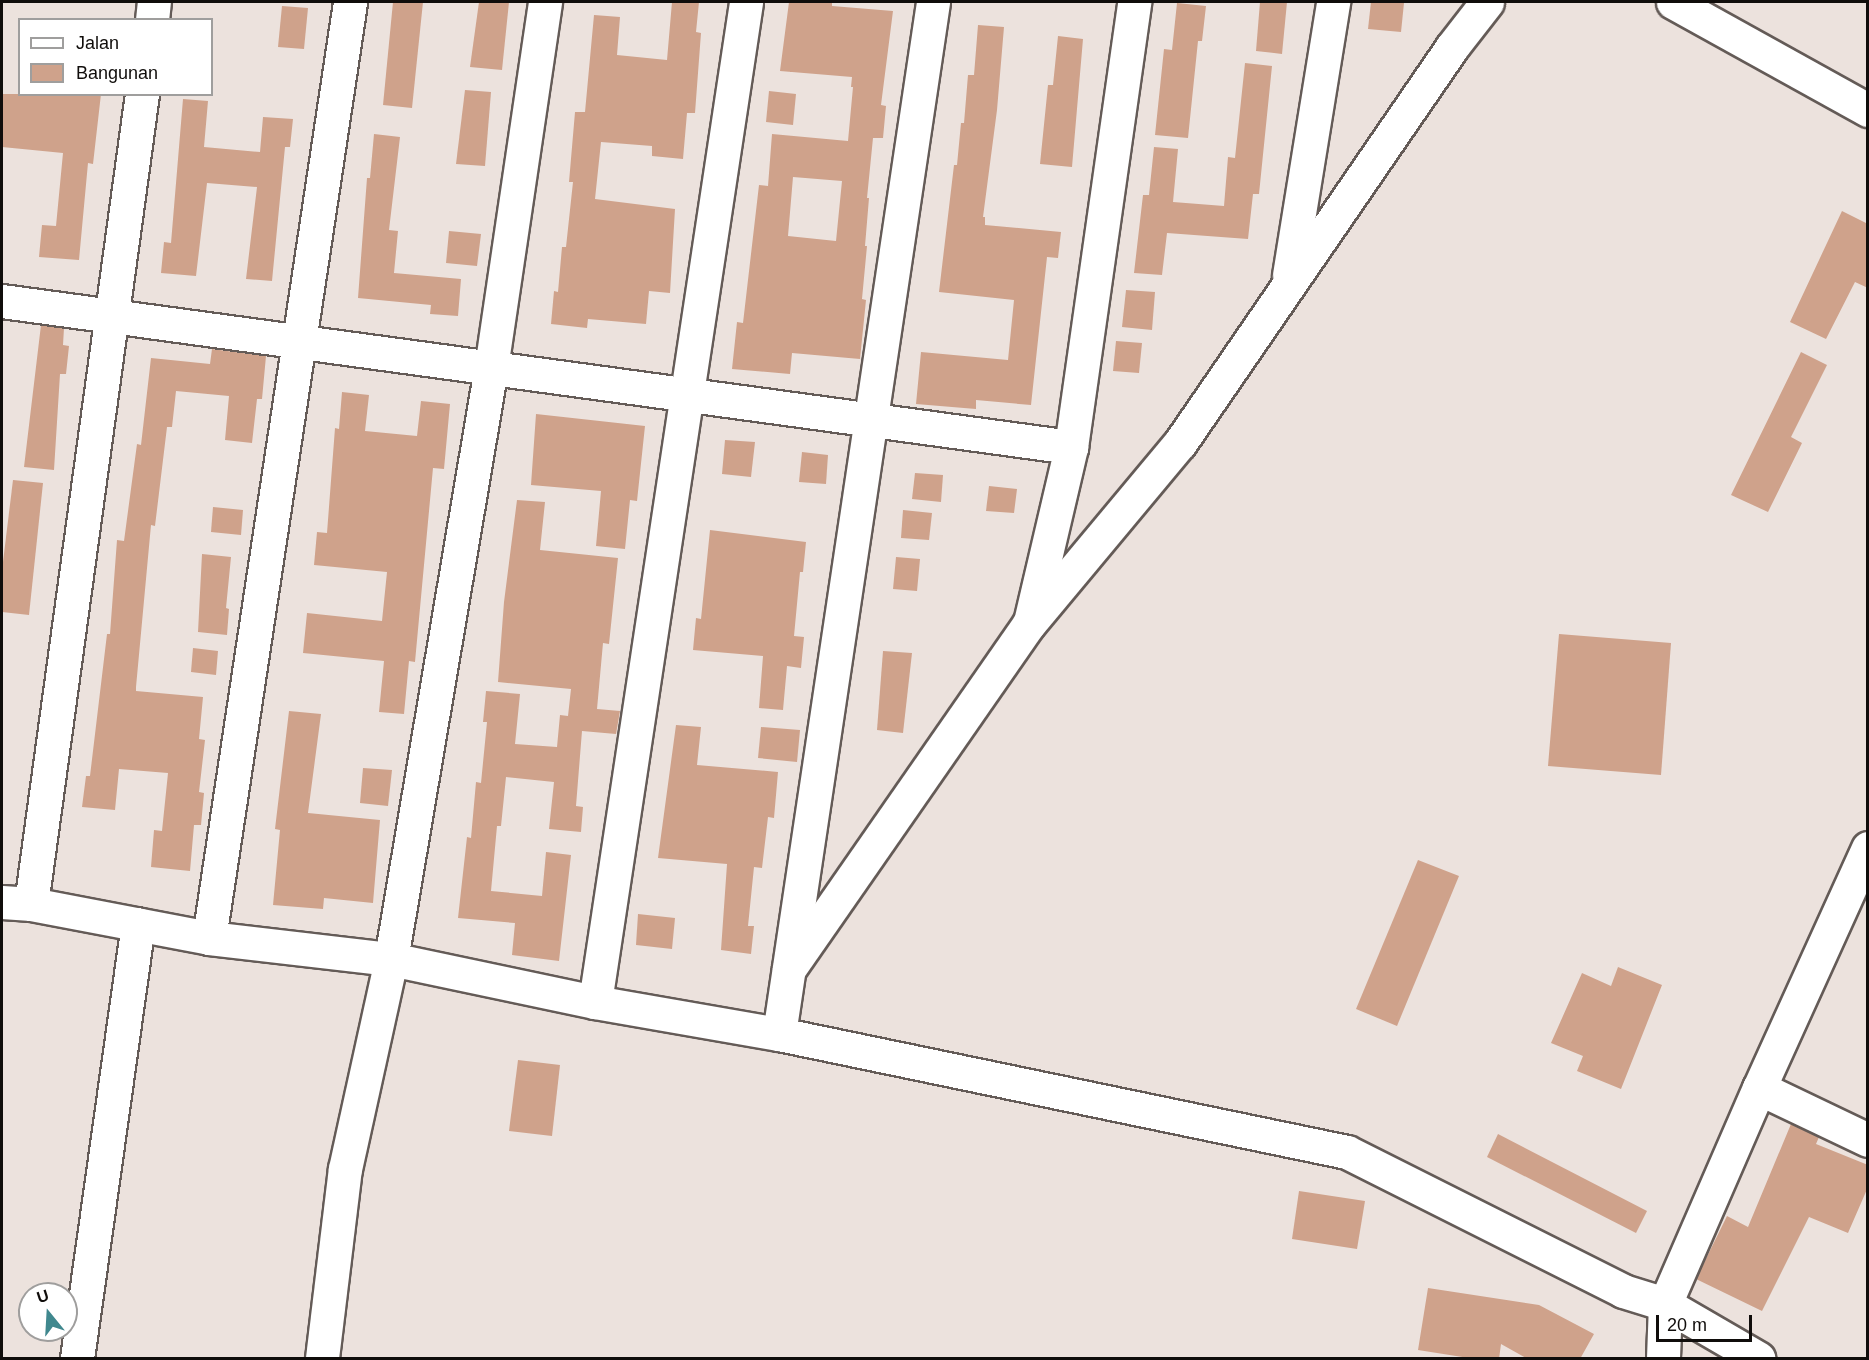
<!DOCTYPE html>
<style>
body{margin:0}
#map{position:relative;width:1869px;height:1360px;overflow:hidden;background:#ece2dd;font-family:Helvetica,sans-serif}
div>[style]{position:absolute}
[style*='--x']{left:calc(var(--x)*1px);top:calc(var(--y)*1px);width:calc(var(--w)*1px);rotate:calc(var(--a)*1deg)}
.building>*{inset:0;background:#cfa28b}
.roads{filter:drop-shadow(2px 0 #645b57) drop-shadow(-2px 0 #645b57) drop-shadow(0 2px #645b57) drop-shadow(0 -2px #645b57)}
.minor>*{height:33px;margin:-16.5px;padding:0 16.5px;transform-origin:16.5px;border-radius:16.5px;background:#fff}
span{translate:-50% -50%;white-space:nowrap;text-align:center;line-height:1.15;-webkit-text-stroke:4.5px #fff;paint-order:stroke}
.frame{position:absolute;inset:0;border:3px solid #100d0b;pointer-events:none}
.legend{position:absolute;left:18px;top:18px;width:195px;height:78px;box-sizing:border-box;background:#fff;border:2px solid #9f9e9d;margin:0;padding:8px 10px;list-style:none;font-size:18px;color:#100d0b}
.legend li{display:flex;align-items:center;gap:12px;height:30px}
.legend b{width:30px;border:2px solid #9f9e9d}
.north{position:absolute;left:18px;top:1282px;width:60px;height:60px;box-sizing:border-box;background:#fff;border:2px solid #9f9e9d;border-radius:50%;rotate:342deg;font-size:16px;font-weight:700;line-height:24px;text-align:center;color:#100d0b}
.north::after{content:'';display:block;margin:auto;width:21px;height:27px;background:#40888e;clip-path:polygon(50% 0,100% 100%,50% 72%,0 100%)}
.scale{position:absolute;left:1656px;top:1315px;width:96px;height:27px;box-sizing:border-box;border:3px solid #100d0b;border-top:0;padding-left:8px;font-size:18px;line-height:21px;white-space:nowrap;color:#100d0b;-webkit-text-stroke:4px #fff;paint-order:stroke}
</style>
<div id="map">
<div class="building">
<i style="clip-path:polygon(393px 2px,423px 2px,412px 108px,383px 105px)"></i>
<i style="clip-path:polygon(479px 2px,509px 2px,502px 70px,470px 67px)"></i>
<i style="clip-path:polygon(672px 2px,699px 2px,696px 32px,701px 33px,695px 113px,687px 113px,683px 159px,652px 156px,652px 146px,601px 142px,595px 199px,675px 209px,670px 293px,649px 291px,646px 324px,588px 319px,587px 328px,551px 324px,554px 291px,558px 292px,562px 247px,566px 247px,573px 182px,569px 182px,575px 112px,585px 112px,594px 15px,620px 17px,617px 55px,667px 60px)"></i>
<i style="clip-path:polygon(evenodd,789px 2px,832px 2px,832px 6px,893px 11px,881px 105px,886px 106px,883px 138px,873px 138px,867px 198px,869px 198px,865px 246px,867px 246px,862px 299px,866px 300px,860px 359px,792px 353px,790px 374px,732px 369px,737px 322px,743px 323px,759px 185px,768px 186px,772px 134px,848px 141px,853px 87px,851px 87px,852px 77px,780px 71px,789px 2px,793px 177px,842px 181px,836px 241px,788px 236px,793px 177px)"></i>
<i style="clip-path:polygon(1260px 2px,1287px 2px,1282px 54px,1256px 51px)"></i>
<i style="clip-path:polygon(1371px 2px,1404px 3px,1401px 32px,1368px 29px)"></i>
<i style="clip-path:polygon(1177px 3px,1206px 6px,1202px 41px,1198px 41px,1188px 138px,1155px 135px,1164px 49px,1172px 50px)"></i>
<i style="clip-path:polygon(282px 6px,308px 8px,304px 49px,278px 47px)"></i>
<i style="clip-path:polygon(978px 25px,1004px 27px,997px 110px,983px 217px,985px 217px,985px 225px,1061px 232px,1058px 258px,1047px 257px,1031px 405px,976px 400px,976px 409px,916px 404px,921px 352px,1008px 360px,1014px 300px,939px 292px,954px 165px,957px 165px,961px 123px,964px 123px,968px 75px,974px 75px)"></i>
<i style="clip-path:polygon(1058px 36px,1083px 39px,1072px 167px,1040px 164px,1048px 85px,1053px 85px)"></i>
<i style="clip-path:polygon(1245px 63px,1272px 66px,1259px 194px,1253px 194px,1248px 239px,1167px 233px,1162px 275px,1134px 273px,1143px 195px,1149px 195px,1154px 147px,1178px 149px,1173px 202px,1224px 206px,1228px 157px,1235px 158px)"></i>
<i style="clip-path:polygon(465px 90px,491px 92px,485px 166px,456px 164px)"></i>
<i style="clip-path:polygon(769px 91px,796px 94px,793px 125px,766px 122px)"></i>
<i style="clip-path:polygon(2px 94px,101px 94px,93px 164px,88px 163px,79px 260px,39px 257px,42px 225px,56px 226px,63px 153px,2px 147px)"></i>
<i style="clip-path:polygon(183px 99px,208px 101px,204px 147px,260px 152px,263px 117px,293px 119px,290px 147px,285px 147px,272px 281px,246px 279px,257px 187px,207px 183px,196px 276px,161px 273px,164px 242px,171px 243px)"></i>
<i style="clip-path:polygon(374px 134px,400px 137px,389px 230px,398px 231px,394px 273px,461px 279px,458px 316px,430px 314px,431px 305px,358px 298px,367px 178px,370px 178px)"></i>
<i style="clip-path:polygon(1842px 211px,1868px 224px,1868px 288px,1855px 282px,1826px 339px,1790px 322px)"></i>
<i style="clip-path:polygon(449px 231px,481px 234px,477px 266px,446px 263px)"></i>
<i style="clip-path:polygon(1126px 290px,1155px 292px,1152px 330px,1122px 327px)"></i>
<i style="clip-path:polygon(41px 325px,64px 328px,63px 345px,69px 346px,66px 374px,60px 374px,54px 470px,24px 467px)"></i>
<i style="clip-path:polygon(1116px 341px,1142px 343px,1139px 373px,1113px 371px)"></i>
<i style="clip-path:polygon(212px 349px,266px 356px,262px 399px,257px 399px,252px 443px,225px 440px,229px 396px,176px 391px,172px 427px,167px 427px,155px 526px,151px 525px,136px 687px,136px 691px,203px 697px,199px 739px,205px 740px,199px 792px,204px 793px,201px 825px,194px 825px,190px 871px,151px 867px,154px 830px,162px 831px,168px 773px,119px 769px,115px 810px,82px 807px,86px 776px,90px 776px,107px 634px,110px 634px,117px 540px,124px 541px,137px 444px,141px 445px,151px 358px,210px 364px)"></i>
<i style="clip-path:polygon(1801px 352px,1827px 365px,1791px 437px,1802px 443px,1768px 512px,1731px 495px)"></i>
<i style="clip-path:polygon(342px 392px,369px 395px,365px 431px,417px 436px,421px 401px,450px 404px,444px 469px,433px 468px,415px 662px,409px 661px,404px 714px,379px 712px,384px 661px,303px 653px,307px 613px,382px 621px,387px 572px,314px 565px,317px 532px,327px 533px,335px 428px,339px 429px)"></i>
<i style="clip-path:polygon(536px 414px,645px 426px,637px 501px,630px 500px,625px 549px,596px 546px,601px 491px,531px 485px)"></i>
<i style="clip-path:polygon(725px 440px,755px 442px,751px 477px,722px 474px)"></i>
<i style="clip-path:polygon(802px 452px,828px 455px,826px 484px,799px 482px)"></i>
<i style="clip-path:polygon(915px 473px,943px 475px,941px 502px,912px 499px)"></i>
<i style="clip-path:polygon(13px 480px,43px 483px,29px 615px,2px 612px,2px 570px)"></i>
<i style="clip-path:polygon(989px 486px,1017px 489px,1014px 513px,986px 511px)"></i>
<i style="clip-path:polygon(517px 500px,545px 502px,540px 550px,618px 558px,609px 644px,603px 643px,597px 709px,620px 711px,616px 734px,582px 731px,576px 806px,583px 807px,581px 832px,549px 829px,554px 782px,506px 777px,501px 826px,497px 826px,491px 891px,542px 896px,546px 852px,571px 855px,559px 961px,512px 955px,515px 923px,458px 918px,467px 837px,471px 838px,476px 782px,481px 783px,487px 722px,483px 722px,486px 691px,520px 694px,515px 744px,557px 747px,560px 715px,568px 716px,571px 689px,498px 682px,504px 602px)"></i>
<i style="clip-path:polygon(213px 507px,243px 510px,241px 535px,211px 532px)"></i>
<i style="clip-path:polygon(903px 510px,932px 513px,929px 540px,901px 538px)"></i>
<i style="clip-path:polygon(710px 530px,806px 542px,803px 572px,800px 572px,794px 636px,804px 637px,801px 668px,787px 666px,783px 710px,759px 708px,763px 656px,693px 650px,696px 618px,701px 619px)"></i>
<i style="clip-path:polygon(202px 554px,231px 557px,226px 608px,229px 609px,227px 635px,198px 632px)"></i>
<i style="clip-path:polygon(896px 557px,920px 559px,917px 591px,893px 589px)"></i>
<i style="clip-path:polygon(1559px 634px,1671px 643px,1661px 775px,1548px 766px)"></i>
<i style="clip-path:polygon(193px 648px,218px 651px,216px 675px,191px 672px)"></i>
<i style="clip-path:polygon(883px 651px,912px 653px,903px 733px,877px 730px)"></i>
<i style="clip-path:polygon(289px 711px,321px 714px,308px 813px,380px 820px,373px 903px,324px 898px,323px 909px,273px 905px,280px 830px,275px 829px)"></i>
<i style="clip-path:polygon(676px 725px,701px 727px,697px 765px,778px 772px,774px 818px,768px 817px,762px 868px,754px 867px,748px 926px,754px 926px,751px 954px,721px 950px,727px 864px,658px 858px)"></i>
<i style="clip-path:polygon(761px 727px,800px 730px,797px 762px,758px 758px)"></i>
<i style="clip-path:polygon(363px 768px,392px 770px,388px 806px,360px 803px)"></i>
<i style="clip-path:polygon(1418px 860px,1459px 876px,1397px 1026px,1356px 1009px)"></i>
<i style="clip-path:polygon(638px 914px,675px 918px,672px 949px,636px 945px)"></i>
<i style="clip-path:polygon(1618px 967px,1662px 985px,1621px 1089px,1577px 1071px,1583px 1056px,1551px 1043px,1582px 973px,1611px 986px)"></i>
<i style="clip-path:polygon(518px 1060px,560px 1065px,552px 1136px,509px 1131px)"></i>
<i style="clip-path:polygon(1791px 1124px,1819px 1137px,1816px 1144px,1868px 1165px,1868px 1187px,1848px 1233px,1809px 1217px,1762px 1311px,1696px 1279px,1727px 1216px,1748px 1227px)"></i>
<i style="clip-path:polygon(1498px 1134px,1647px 1211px,1636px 1233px,1487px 1157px)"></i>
<i style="clip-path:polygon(1299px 1191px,1365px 1201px,1357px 1249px,1292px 1239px)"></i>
<i style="clip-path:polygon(1428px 1288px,1539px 1305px,1594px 1334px,1580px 1359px,1528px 1359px,1501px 1344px,1499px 1359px,1475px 1359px,1418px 1350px)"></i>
</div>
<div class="roads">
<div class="minor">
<i style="--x:1673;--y:2;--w:223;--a:29"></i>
<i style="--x:152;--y:20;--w:18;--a:-84"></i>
<i style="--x:1289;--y:275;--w:277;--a:-80.8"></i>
<i style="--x:2;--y:301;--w:1079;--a:7.78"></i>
<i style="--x:1031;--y:618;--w:176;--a:-76.8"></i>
<i style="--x:1071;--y:447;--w:449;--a:-81.9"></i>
<i style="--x:1868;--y:848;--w:264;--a:114.4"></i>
<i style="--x:1759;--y:1088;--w:121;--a:25.5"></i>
<i style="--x:2;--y:902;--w:29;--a:4"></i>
<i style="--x:31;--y:904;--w:181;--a:10.8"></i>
<i style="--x:209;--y:938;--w:183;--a:6.6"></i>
<i style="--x:391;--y:959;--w:208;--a:11.9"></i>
<i style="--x:595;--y:1002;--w:187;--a:9.9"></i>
<i style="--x:779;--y:1034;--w:580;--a:11.74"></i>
<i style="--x:1347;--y:1152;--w:309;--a:26.7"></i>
<i style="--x:1623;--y:1291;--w:44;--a:17.2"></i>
<i style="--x:1665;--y:1304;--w:108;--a:30.1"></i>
<i style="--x:31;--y:904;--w:818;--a:-82.2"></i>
<i style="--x:209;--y:938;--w:947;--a:-81.43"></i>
<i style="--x:789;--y:969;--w:420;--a:-55.2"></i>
<i style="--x:1029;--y:624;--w:236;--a:-50.2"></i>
<i style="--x:1180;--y:443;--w:480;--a:-55.5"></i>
<i style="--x:1452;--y:47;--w:57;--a:-52.1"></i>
<i style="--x:595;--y:1002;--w:1011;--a:-81.41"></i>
<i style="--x:779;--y:1034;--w:1043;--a:-81.51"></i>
<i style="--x:77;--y:1358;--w:438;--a:-82"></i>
<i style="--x:322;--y:1358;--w:190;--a:-83.1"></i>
<i style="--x:345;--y:1169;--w:215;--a:-77.6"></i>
<i style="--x:391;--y:959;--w:599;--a:-80.4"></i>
<i style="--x:491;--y:368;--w:370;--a:-81.6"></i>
<i style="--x:1663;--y:1358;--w:54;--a:-87.9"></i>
<i style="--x:1665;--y:1304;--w:236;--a:-66.5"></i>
</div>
</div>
<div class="frame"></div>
<ul class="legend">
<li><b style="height:8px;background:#fff"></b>Jalan</li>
<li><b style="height:16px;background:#cfa28b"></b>Bangunan</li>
</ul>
<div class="north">U</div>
<div class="scale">20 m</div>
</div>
